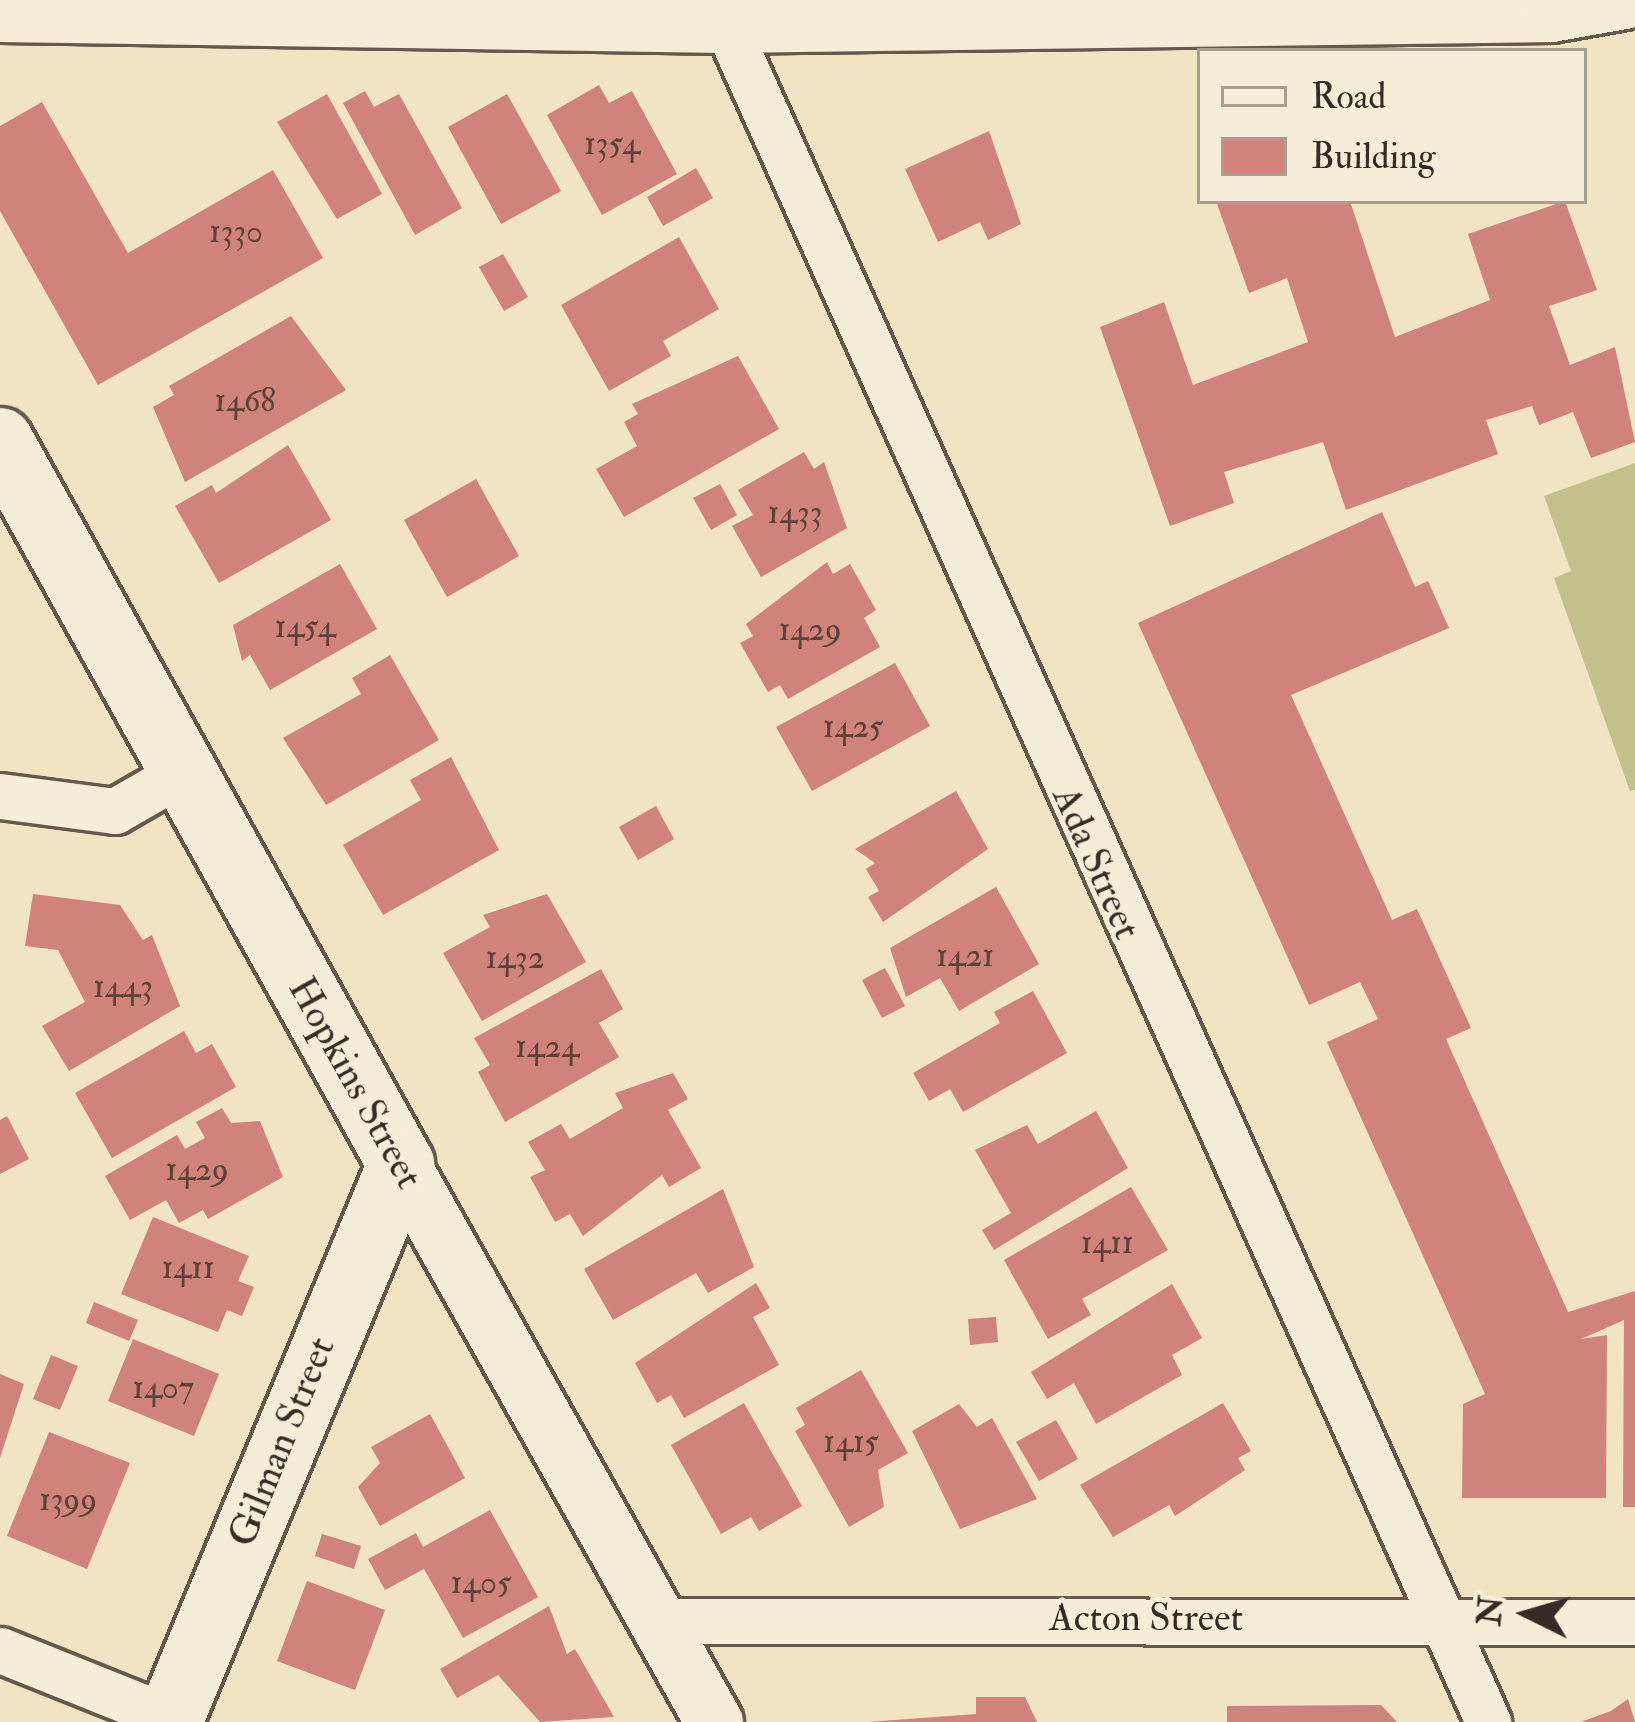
<!DOCTYPE html>
<style>
body{margin:0}
#map{position:relative;width:1635px;height:1722px;overflow:hidden;background:#f0e4c3;font-family:"IM FELL Double Pica",serif}
div>[style]{position:absolute}
[style*='--x']{left:calc(var(--x)*1px);top:calc(var(--y)*1px);width:calc(var(--w)*1px);rotate:calc(var(--a)*1deg)}
.green>*{inset:0;background:#c2c18e}
.building>*{inset:0;background:#cf837b}
.roads{filter:drop-shadow(3px 0 #66594c) drop-shadow(-3px 0 #66594c) drop-shadow(0 3px #66594c) drop-shadow(0 -3px #66594c)}
.minor>*{height:45px;margin:-22.5px;padding:0 22.5px;transform-origin:22.5px;border-radius:22.5px;background:#f5edd8}
.tertiary>*{height:57px;margin:-28.5px;padding:0 28.5px;transform-origin:28.5px;border-radius:28.5px;background:#f5edd8}
.secondary>*{height:66px;margin:-33px;padding:0 33px;transform-origin:33px;border-radius:33px;background:#f5edd8}
span{translate:-50% -50%;white-space:nowrap;text-align:center;line-height:1.15;-webkit-text-stroke:10px #f5edd8;paint-order:stroke}
.number-label{font-size:33px;color:#5e413a}
.number-label span{-webkit-text-stroke-width:0}
.street-label{font-size:39px;color:#382b25}
.legend{position:absolute;left:1197px;top:48px;width:390px;height:156px;box-sizing:border-box;background:#f5edd8;border:3px solid #a99f90;margin:0;padding:15px 21px;list-style:none;font-size:36px;color:#382b25}
.legend li{display:flex;align-items:center;gap:24px;height:60px}
.legend b{width:60px;border:3px solid #a99f90}
.north{position:absolute;left:1467px;top:1554px;width:120px;height:120px;-webkit-text-stroke:9px #f5edd8;paint-order:stroke;rotate:275deg;font-size:33px;font-weight:700;line-height:48px;text-align:center;color:#382b25}
.north::after{content:'';display:block;margin:auto;width:42px;height:54px;background:#382b25;clip-path:polygon(50% 0,100% 100%,50% 72%,0 100%)}
</style>
<div id="map">
<div class="green">
<i style="clip-path:polygon(1635px 463px,1635px 790px,1630px 791px,1554px 578px,1571px 571px,1544px 496px)"></i>
</div>
<div class="building">
<i style="clip-path:polygon(599px 85px,609px 103px,632px 91px,677px 174px,602px 215px,547px 115px)"></i>
<i style="clip-path:polygon(365px 91px,374px 107px,399px 94px,462px 208px,415px 235px,343px 103px)"></i>
<i style="clip-path:polygon(327px 94px,382px 194px,337px 219px,277px 122px)"></i>
<i style="clip-path:polygon(507px 94px,561px 191px,501px 224px,448px 127px)"></i>
<i style="clip-path:polygon(42px 102px,128px 253px,273px 170px,323px 258px,98px 385px,0 211px,0 126px)"></i>
<i style="clip-path:polygon(989px 131px,1021px 224px,988px 240px,980px 222px,938px 242px,905px 169px)"></i>
<i style="clip-path:polygon(696px 168px,713px 198px,663px 226px,647px 197px)"></i>
<i style="clip-path:polygon(1216px 201px,1350px 201px,1395px 337px,1490px 300px,1468px 234px,1565px 201px,1597px 290px,1549px 306px,1570px 365px,1615px 347px,1635px 442px,1591px 458px,1573px 412px,1539px 425px,1532px 406px,1486px 420px,1498px 454px,1346px 510px,1323px 442px,1224px 472px,1234px 503px,1170px 526px,1100px 327px,1164px 302px,1193px 385px,1308px 342px,1287px 278px,1249px 293px)"></i>
<i style="clip-path:polygon(679px 237px,719px 309px,663px 341px,671px 356px,609px 391px,561px 305px)"></i>
<i style="clip-path:polygon(503px 254px,528px 297px,504px 311px,479px 267px)"></i>
<i style="clip-path:polygon(291px 316px,346px 390px,185px 482px,153px 407px,174px 395px,169px 386px)"></i>
<i style="clip-path:polygon(738px 356px,779px 429px,624px 517px,596px 469px,637px 446px,624px 422px,638px 414px,632px 404px)"></i>
<i style="clip-path:polygon(288px 445px,331px 520px,219px 583px,175px 506px,212px 485px,216px 493px)"></i>
<i style="clip-path:polygon(804px 452px,814px 469px,824px 462px,847px 528px,761px 577px,732px 526px,753px 515px,738px 490px)"></i>
<i style="clip-path:polygon(476px 479px,519px 556px,447px 597px,404px 520px)"></i>
<i style="clip-path:polygon(720px 484px,737px 515px,711px 530px,693px 498px)"></i>
<i style="clip-path:polygon(1382px 512px,1415px 587px,1428px 581px,1449px 628px,1291px 695px,1392px 920px,1417px 909px,1471px 1028px,1446px 1039px,1568px 1312px,1635px 1291px,1635px 1507px,1623px 1507px,1624px 1320px,1581px 1339px,1607px 1335px,1606px 1498px,1462px 1498px,1463px 1404px,1485px 1394px,1327px 1042px,1378px 1019px,1360px 982px,1309px 1005px,1138px 623px)"></i>
<i style="clip-path:polygon(827px 562px,833px 574px,850px 564px,876px 610px,864px 618px,880px 647px,788px 699px,780px 685px,768px 692px,740px 643px,753px 636px,746px 624px)"></i>
<i style="clip-path:polygon(340px 564px,377px 629px,270px 690px,250px 655px,242px 661px,233px 625px)"></i>
<i style="clip-path:polygon(390px 655px,439px 740px,326px 805px,283px 738px,361px 694px,352px 678px)"></i>
<i style="clip-path:polygon(895px 663px,930px 726px,812px 791px,776px 727px)"></i>
<i style="clip-path:polygon(451px 757px,499px 850px,383px 915px,343px 845px,421px 800px,410px 780px)"></i>
<i style="clip-path:polygon(956px 791px,988px 849px,883px 922px,868px 897px,879px 891px,866px 869px,875px 863px,855px 849px)"></i>
<i style="clip-path:polygon(656px 806px,674px 839px,638px 860px,619px 827px)"></i>
<i style="clip-path:polygon(996px 887px,1039px 964px,959px 1011px,940px 978px,906px 997px,890px 948px)"></i>
<i style="clip-path:polygon(33px 894px,120px 905px,143px 940px,152px 935px,180px 1006px,69px 1071px,42px 1026px,85px 1002px,58px 950px,25px 946px)"></i>
<i style="clip-path:polygon(547px 894px,586px 962px,482px 1021px,443px 953px,490px 927px,483px 915px)"></i>
<i style="clip-path:polygon(885px 968px,905px 1006px,882px 1018px,862px 980px)"></i>
<i style="clip-path:polygon(601px 969px,623px 1009px,599px 1023px,619px 1057px,505px 1122px,478px 1072px,490px 1065px,474px 1038px)"></i>
<i style="clip-path:polygon(1033px 991px,1067px 1053px,963px 1112px,950px 1089px,929px 1101px,913px 1073px,1000px 1023px,994px 1012px)"></i>
<i style="clip-path:polygon(184px 1031px,196px 1053px,212px 1044px,236px 1087px,112px 1158px,75px 1093px)"></i>
<i style="clip-path:polygon(673px 1073px,688px 1099px,668px 1110px,701px 1168px,669px 1187px,662px 1175px,583px 1236px,570px 1214px,555px 1222px,530px 1177px,545px 1170px,528px 1142px,561px 1124px,570px 1139px,623px 1108px,615px 1093px)"></i>
<i style="clip-path:polygon(222px 1108px,231px 1123px,260px 1121px,283px 1177px,208px 1219px,203px 1210px,179px 1223px,166px 1200px,130px 1220px,105px 1176px,177px 1135px,185px 1149px,205px 1138px,196px 1122px)"></i>
<i style="clip-path:polygon(1096px 1111px,1128px 1168px,994px 1250px,982px 1230px,1011px 1213px,975px 1150px,1027px 1125px,1038px 1144px)"></i>
<i style="clip-path:polygon(7px 1116px,29px 1159px,0 1174px,0 1120px)"></i>
<i style="clip-path:polygon(1131px 1187px,1168px 1250px,1082px 1299px,1091px 1315px,1048px 1339px,1004px 1260px)"></i>
<i style="clip-path:polygon(723px 1189px,754px 1267px,708px 1293px,696px 1273px,613px 1320px,584px 1269px)"></i>
<i style="clip-path:polygon(153px 1217px,249px 1256px,238px 1281px,254px 1287px,242px 1316px,227px 1310px,218px 1332px,121px 1294px)"></i>
<i style="clip-path:polygon(756px 1283px,770px 1308px,753px 1317px,779px 1365px,684px 1418px,671px 1395px,657px 1403px,635px 1363px)"></i>
<i style="clip-path:polygon(1172px 1284px,1202px 1338px,1172px 1355px,1182px 1375px,1096px 1424px,1074px 1383px,1047px 1399px,1031px 1372px)"></i>
<i style="clip-path:polygon(94px 1302px,138px 1320px,129px 1341px,86px 1323px)"></i>
<i style="clip-path:polygon(996px 1317px,998px 1342px,970px 1345px,968px 1319px)"></i>
<i style="clip-path:polygon(133px 1339px,219px 1374px,194px 1436px,108px 1401px)"></i>
<i style="clip-path:polygon(51px 1355px,78px 1366px,60px 1410px,33px 1399px)"></i>
<i style="clip-path:polygon(861px 1370px,908px 1453px,878px 1470px,884px 1507px,849px 1527px,795px 1431px,805px 1425px,796px 1408px)"></i>
<i style="clip-path:polygon(0 1374px,24px 1384px,0 1458px)"></i>
<i style="clip-path:polygon(744px 1403px,802px 1506px,759px 1531px,751px 1517px,721px 1534px,671px 1445px)"></i>
<i style="clip-path:polygon(1223px 1403px,1251px 1451px,1238px 1458px,1245px 1470px,1175px 1516px,1169px 1505px,1113px 1537px,1080px 1485px)"></i>
<i style="clip-path:polygon(959px 1404px,977px 1427px,992px 1418px,1037px 1499px,960px 1529px,912px 1431px)"></i>
<i style="clip-path:polygon(430px 1414px,465px 1478px,380px 1526px,358px 1487px,380px 1463px,371px 1447px)"></i>
<i style="clip-path:polygon(1056px 1420px,1078px 1459px,1039px 1481px,1016px 1442px)"></i>
<i style="clip-path:polygon(49px 1432px,130px 1463px,87px 1569px,7px 1536px)"></i>
<i style="clip-path:polygon(490px 1510px,538px 1597px,463px 1638px,424px 1569px,385px 1590px,368px 1559px,416px 1533px,423px 1547px)"></i>
<i style="clip-path:polygon(322px 1534px,361px 1546px,354px 1569px,315px 1556px)"></i>
<i style="clip-path:polygon(307px 1581px,385px 1610px,355px 1690px,277px 1661px)"></i>
<i style="clip-path:polygon(549px 1606px,567px 1654px,575px 1649px,614px 1717px,540px 1722px,498px 1675px,457px 1698px,440px 1669px)"></i>
<i style="clip-path:polygon(976px 1697px,1025px 1697px,1037px 1722px,867px 1722px,976px 1714px)"></i>
<i style="clip-path:polygon(1628px 1699px,1635px 1722px,1581px 1722px,1611px 1711px)"></i>
<i style="clip-path:polygon(1381px 1705px,1397px 1722px,1227px 1722px,1227px 1706px)"></i>
</div>
<div class="roads">
<div class="minor">
<i style="--x:715;--y:0;--w:1888;--a:65.82"></i>
<i style="--x:0;--y:796;--w:116;--a:7.4"></i>
<i style="--x:115;--y:811;--w:76;--a:-29.9"></i>
<i style="--x:657;--y:1621;--w:978;--a:0.06"></i>
<i style="--x:0;--y:1650;--w:194;--a:21.8"></i>
</div>
<div class="tertiary">
<i style="--x:0;--y:13;--w:723;--a:0.87"></i>
<i style="--x:723;--y:24;--w:828;--a:-0.76"></i>
<i style="--x:1551;--y:13;--w:74;--a:-10.1"></i>
<i style="--x:401;--y:1164;--w:640;--a:60.71"></i>
</div>
<div class="secondary">
<i style="--x:0;--y:441;--w:827;--a:60.99"></i>
<i style="--x:401;--y:1164;--w:604;--a:112.58"></i>
</div>
</div>
<div class="number-label">
<span style="left:612px;top:144px">1354</span>
<span style="left:236px;top:232px">1330</span>
<span style="left:245px;top:401px">1468</span>
<span style="left:795px;top:513px">1433</span>
<span style="left:305px;top:627px">1454</span>
<span style="left:810px;top:630px">1429</span>
<span style="left:853px;top:727px">1425</span>
<span style="left:965px;top:956px">1421</span>
<span style="left:515px;top:958px">1432</span>
<span style="left:123px;top:987px">1443</span>
<span style="left:547px;top:1047px">1424</span>
<span style="left:197px;top:1170px">1429</span>
<span style="left:1107px;top:1243px">1411</span>
<span style="left:188px;top:1268px">1411</span>
<span style="left:163px;top:1388px">1407</span>
<span style="left:851px;top:1442px">1415</span>
<span style="left:68px;top:1500px">1399</span>
<span style="left:481px;top:1583px">1405</span>
</div>
<div class="street-label">
<span style="left:1096px;top:863px;rotate:66deg">Ada Street</span>
<span style="left:355px;top:1083px;rotate:61deg">Hopkins Street</span>
<span style="left:282px;top:1442px;rotate:-68deg">Gilman Street</span>
<span style="left:1146px;top:1618px">Acton Street</span>
</div>
<ul class="legend">
<li><b style="height:15px;background:#f5edd8"></b>Road</li>
<li><b style="height:33px;background:#cf837b"></b>Building</li>
</ul>
<div class="north">N</div>
</div>
